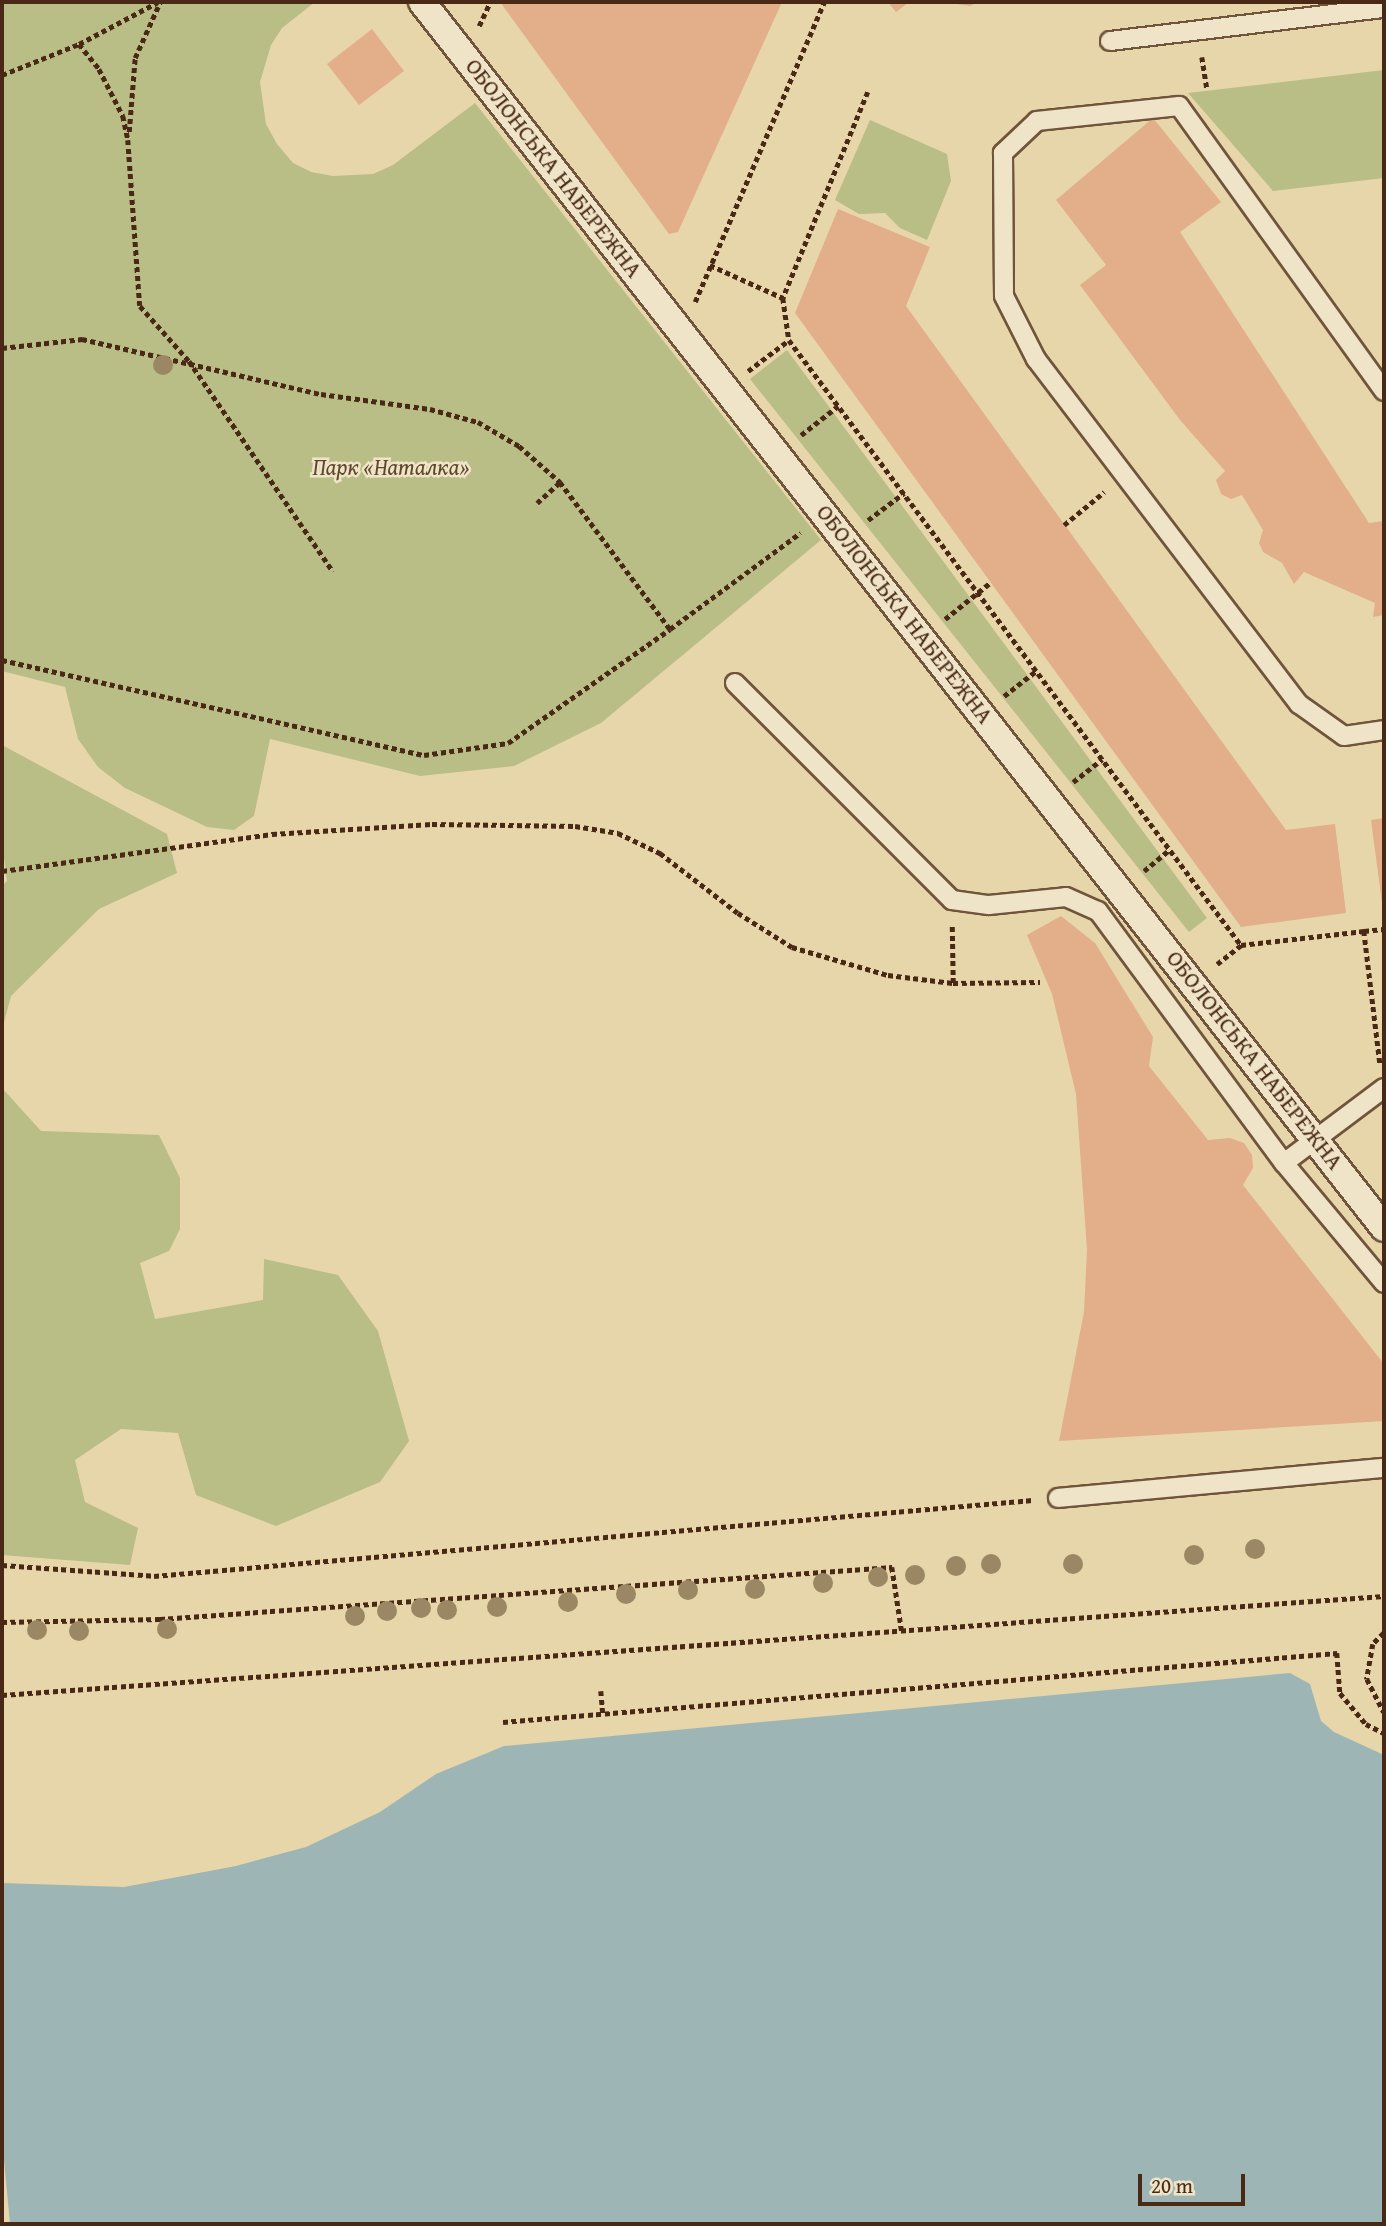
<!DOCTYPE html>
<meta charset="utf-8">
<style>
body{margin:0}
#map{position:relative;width:1386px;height:2226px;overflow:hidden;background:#e7d6aa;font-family:"Gentium Book Plus",serif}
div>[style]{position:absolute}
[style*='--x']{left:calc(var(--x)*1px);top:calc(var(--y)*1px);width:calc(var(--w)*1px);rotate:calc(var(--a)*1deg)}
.green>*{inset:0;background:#b9bd86}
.water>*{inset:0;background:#9db6b5}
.pier>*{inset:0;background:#e7d6aa}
.building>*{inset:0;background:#e2af8a}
.path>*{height:4.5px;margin-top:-2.25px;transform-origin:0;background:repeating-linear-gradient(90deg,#492916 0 5px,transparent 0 8.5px)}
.roads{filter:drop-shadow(2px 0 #70543b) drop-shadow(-2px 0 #70543b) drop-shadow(0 2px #70543b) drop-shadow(0 -2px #70543b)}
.service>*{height:18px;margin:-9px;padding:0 9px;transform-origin:9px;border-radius:9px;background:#efe4c8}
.pedestrian>*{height:26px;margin:-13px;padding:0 13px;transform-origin:13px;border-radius:13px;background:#efe4c8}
.trees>*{width:20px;height:20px;margin:-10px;border-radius:50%;background:#9c8765}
span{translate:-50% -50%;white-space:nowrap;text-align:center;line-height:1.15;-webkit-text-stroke:5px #efe4c8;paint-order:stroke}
.street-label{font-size:23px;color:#492916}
.park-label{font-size:23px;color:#5f472c;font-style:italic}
.frame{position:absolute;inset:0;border:4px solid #492916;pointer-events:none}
.scale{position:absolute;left:1138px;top:2174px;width:107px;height:32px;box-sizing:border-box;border:4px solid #492916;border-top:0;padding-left:9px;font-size:21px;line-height:24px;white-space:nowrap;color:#492916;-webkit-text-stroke:5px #efe4c8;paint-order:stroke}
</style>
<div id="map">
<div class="green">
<i style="clip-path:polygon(2px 2px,315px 2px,282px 28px,271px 45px,260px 82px,266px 124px,277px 144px,293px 163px,311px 172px,333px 176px,373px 174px,393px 165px,475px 103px,821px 540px,601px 723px,514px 766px,420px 776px,270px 739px,254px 816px,234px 830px,207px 827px,125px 788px,98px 767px,78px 739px,65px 687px,2px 671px)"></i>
<i style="clip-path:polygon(1384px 70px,1384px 178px,1273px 191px,1188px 93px)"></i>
<i style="clip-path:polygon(870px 120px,947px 154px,951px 181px,927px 240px,900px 228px,885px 213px,859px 214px,835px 200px)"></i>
<i style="clip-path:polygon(787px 350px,1207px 918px,1189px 932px,750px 379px)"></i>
<i style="clip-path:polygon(2px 745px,167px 834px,177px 873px,99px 909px,11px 996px,2px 1030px,2px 886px,7px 881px,2px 842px)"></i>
<i style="clip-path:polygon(2px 1088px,41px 1131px,159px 1135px,180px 1178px,180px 1229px,169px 1251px,140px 1263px,155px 1319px,263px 1300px,264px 1259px,338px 1275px,378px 1331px,409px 1441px,380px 1482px,276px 1526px,196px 1495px,178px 1433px,121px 1429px,75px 1460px,85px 1502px,138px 1528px,130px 1565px,2px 1555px)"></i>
</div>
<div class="water">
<i style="clip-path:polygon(1290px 1673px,1310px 1684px,1321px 1721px,1334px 1732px,1384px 1755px,1384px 2224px,2px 2224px,2px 1883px,124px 1887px,236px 1866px,306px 1847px,380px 1812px,436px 1774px,504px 1746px)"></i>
</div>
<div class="pier">
<i style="clip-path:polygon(2px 2138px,10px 2224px,2px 2224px)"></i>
</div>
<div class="building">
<i style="clip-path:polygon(500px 2px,782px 2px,678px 232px,669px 234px)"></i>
<i style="clip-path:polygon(888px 2px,909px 2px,896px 12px)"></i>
<i style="clip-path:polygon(943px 2px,978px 2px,970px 6px)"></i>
<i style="clip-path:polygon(372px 29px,404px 71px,359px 105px,327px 64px)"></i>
<i style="clip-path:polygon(1153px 118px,1221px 202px,1180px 232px,1369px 523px,1384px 521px,1384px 615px,1373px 617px,1375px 603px,1304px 572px,1294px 584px,1282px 563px,1263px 552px,1259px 543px,1263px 530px,1242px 495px,1231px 499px,1221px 494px,1216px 480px,1225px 471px,1180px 420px,1080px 285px,1106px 265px,1056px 200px)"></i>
<i style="clip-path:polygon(838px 209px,930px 247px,906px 306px,1286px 830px,1335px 824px,1346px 913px,1241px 927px,795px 313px)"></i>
<i style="clip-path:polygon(1384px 818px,1384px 911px,1383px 911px,1371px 820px)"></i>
<i style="clip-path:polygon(1061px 916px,1095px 943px,1153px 1037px,1149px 1066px,1208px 1140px,1230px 1138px,1244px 1143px,1252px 1155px,1253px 1168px,1243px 1185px,1384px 1364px,1384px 1421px,1059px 1441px,1084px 1312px,1087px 1250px,1076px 1094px,1052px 994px,1027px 935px)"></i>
</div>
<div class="path">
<i style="--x:479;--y:26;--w:26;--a:-65"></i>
<i style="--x:79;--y:44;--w:89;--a:-28"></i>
<i style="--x:1202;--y:57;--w:33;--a:81"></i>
<i style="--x:2;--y:75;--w:83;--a:-21.9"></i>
<i style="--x:79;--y:44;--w:32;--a:51"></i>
<i style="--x:99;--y:69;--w:53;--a:62.9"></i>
<i style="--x:123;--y:116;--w:25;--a:78"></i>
<i style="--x:128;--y:140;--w:166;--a:85.9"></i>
<i style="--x:140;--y:306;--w:74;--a:48.3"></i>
<i style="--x:189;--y:361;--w:255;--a:55.6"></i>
<i style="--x:868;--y:92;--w:223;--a:112.4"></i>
<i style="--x:783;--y:298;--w:42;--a:81.9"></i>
<i style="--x:789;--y:340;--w:755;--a:53.24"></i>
<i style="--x:1241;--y:945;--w:124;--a:-6.5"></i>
<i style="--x:1364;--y:931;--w:134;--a:83.1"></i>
<i style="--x:129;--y:132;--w:74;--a:-85.4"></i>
<i style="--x:135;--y:58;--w:61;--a:-65.9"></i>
<i style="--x:710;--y:265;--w:80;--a:24.3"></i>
<i style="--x:695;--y:302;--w:327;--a:-66.7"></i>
<i style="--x:2;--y:348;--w:81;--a:-6.4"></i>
<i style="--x:82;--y:339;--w:245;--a:13"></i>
<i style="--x:321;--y:394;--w:110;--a:7.8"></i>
<i style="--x:430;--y:409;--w:50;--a:15.2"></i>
<i style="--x:478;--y:422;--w:48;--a:30.3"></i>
<i style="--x:519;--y:446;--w:55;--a:41.3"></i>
<i style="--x:748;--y:371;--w:51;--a:-37.1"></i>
<i style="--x:801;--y:435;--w:47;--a:-38.1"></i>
<i style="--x:537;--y:503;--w:31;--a:-42"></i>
<i style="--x:560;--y:482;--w:184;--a:53.2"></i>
<i style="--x:670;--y:629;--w:162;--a:-36.4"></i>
<i style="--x:868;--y:520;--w:45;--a:-36.9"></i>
<i style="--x:1064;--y:525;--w:52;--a:-39.5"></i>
<i style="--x:945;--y:619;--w:59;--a:-38.8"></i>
<i style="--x:2;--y:660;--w:433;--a:12.7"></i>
<i style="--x:424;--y:755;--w:85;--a:-8.1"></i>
<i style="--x:508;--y:743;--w:198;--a:-35.1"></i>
<i style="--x:1004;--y:696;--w:41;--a:-38"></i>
<i style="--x:1073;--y:782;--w:37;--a:-38"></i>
<i style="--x:2;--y:871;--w:273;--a:-7.8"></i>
<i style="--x:272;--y:834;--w:160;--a:-3.6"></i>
<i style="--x:432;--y:824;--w:143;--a:0.8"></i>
<i style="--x:575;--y:826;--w:44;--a:9.2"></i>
<i style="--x:618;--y:833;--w:47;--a:25.5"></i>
<i style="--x:660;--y:853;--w:98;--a:37.6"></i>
<i style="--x:738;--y:913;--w:64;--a:32.2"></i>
<i style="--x:792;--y:947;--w:100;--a:16.3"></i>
<i style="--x:888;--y:975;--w:65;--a:7"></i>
<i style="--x:953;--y:983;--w:57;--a:-91"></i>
<i style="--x:1144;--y:871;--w:33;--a:-40"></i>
<i style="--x:1364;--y:931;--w:20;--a:-6"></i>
<i style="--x:1217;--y:964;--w:31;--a:-38"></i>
<i style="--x:953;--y:983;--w:87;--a:-0.7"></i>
<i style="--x:2;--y:1565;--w:152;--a:4.1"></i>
<i style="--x:154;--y:1576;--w:882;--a:-4.94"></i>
<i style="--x:2;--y:1622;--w:158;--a:-1.1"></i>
<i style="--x:160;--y:1619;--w:734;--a:-4.06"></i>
<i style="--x:892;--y:1567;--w:66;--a:81.3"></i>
<i style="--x:1384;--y:1633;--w:16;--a:135"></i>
<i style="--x:1373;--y:1644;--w:36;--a:100"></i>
<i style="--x:1367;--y:1679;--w:37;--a:63"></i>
<i style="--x:601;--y:1691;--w:23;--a:85"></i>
<i style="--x:2;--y:1695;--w:1386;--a:-4.1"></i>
<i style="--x:503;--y:1722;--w:837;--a:-4.73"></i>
<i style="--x:1337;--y:1653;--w:40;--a:85.7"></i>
<i style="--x:1340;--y:1693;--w:40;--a:50"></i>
<i style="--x:1366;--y:1724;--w:20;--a:27"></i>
</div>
<div class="roads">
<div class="service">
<i style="--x:1110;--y:41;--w:276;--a:-6.9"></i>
<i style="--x:1384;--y:391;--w:351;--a:-125.7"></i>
<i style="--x:1179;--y:106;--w:143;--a:174"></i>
<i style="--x:1037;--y:121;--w:47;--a:136.7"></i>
<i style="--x:1003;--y:153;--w:143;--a:89.6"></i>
<i style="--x:1004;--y:296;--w:71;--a:63.1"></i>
<i style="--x:1036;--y:359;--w:434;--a:52.7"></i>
<i style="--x:1299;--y:704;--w:55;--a:35.4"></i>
<i style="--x:1344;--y:736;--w:40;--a:-8.5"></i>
<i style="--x:735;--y:683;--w:307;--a:45"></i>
<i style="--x:952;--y:900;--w:37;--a:8"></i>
<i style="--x:989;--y:905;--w:77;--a:-5.9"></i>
<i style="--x:1066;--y:897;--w:35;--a:24"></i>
<i style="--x:1098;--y:911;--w:313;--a:53.6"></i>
<i style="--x:1284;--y:1163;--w:125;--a:-36.9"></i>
<i style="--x:1284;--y:1163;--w:156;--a:50.2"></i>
<i style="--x:1058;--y:1498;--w:327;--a:-5.3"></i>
</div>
<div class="pedestrian">
<i style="--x:422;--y:2;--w:1558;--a:51.88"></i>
</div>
</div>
<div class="trees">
<i style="left:163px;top:365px"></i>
<i style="left:1255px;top:1549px"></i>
<i style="left:1194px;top:1555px"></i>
<i style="left:991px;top:1564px"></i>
<i style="left:1073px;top:1564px"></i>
<i style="left:956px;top:1566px"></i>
<i style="left:915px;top:1575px"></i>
<i style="left:878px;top:1577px"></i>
<i style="left:823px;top:1583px"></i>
<i style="left:755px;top:1589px"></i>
<i style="left:688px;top:1590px"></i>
<i style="left:626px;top:1594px"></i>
<i style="left:568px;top:1602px"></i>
<i style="left:497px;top:1607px"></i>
<i style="left:421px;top:1608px"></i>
<i style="left:447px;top:1610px"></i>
<i style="left:387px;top:1611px"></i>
<i style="left:355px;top:1616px"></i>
<i style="left:167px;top:1629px"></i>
<i style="left:37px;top:1630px"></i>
<i style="left:79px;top:1631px"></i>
</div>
<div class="street-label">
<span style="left:554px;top:168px;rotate:52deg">ОБОЛОНСЬКА НАБЕРЕЖНА</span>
<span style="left:905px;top:614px;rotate:52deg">ОБОЛОНСЬКА НАБЕРЕЖНА</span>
<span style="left:1255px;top:1060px;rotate:52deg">ОБОЛОНСЬКА НАБЕРЕЖНА</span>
</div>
<div class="park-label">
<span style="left:391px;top:467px">Парк «Наталка»</span>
</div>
<div class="frame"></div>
<div class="scale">20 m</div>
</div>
